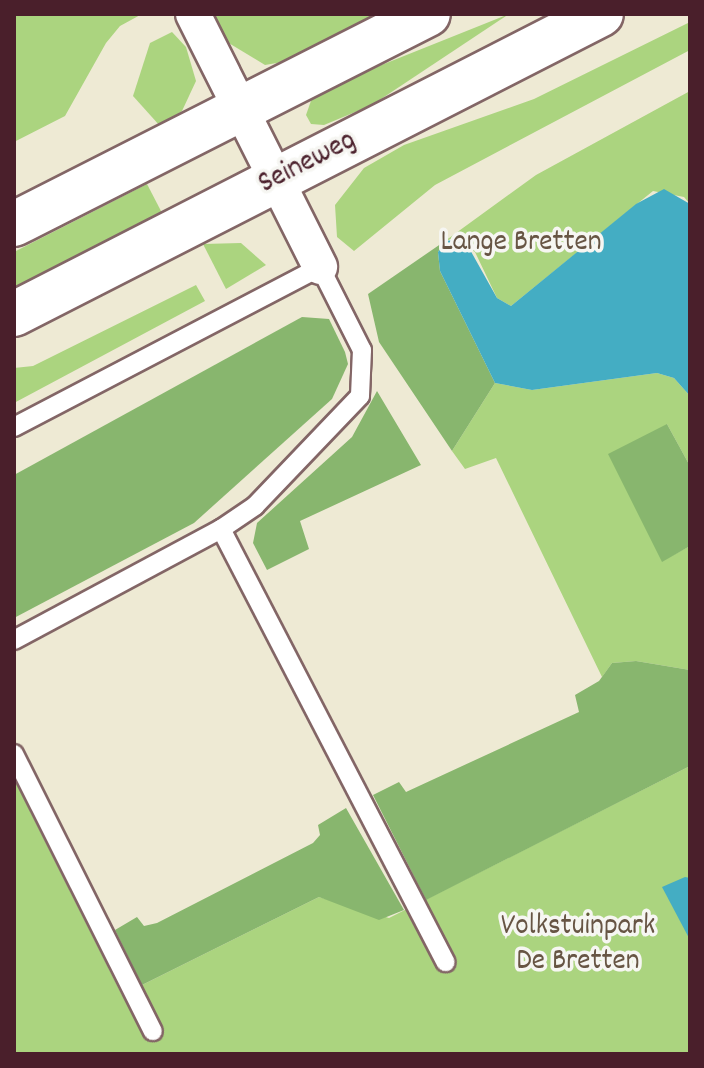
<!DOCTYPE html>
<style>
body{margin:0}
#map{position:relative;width:704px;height:1068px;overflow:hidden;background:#eeead4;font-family:Dekko,sans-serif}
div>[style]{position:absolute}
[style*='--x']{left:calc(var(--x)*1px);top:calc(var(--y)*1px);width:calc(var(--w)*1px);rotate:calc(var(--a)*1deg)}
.green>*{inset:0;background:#abd47f}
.forest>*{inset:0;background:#88b66e}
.water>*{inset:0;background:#44adc3}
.roads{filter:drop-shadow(2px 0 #836666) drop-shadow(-2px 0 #836666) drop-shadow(0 2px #836666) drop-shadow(0 -2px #836666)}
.lane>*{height:18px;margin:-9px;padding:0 9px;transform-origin:9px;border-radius:9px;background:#fff}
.street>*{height:34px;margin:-17px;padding:0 17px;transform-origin:17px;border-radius:17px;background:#fff}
.secondary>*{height:44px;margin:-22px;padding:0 22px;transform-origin:22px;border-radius:22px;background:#fff}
span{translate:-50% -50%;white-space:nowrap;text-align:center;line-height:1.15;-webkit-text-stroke:7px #f6f6f2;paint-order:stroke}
.street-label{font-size:30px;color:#4a1f2b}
.park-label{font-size:30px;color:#675544}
.frame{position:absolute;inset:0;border:16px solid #4a1f2b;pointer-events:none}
</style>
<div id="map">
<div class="green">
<i style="clip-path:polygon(14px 14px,142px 14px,120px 26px,106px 43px,65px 116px,14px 142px)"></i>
<i style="clip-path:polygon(211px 14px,396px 14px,312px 57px,265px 65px,227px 42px)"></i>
<i style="clip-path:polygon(509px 14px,372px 105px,324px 125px,311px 124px,306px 115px,312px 98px,344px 80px)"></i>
<i style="clip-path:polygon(690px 22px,690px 50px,435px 185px,354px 251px,337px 237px,335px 205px,364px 168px,404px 145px,534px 99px)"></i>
<i style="clip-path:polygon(172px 32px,186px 47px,196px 81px,182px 111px,160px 126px,133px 96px,150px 43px)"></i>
<i style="clip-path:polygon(690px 91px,690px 204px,684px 197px,653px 191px,511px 306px,497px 298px,475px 252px,454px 238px,445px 241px,536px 175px)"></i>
<i style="clip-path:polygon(147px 184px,162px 213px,14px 290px,14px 252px)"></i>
<i style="clip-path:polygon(241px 243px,266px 265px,226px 289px,203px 244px)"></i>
<i style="clip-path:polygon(196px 285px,205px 301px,14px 403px,14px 368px,33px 366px)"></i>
<i style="clip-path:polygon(657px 373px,674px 378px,690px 396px,690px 466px,667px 424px,662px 561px,690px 546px,690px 670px,636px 661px,612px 663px,602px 677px,496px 458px,465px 469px,452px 451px,495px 383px,532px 390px)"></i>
<i style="clip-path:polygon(690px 766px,690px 1054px,14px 1054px,14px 779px,122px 995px,319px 897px,389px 918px)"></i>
</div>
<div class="forest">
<i style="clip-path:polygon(445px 241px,438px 252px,440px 271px,495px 383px,452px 451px,379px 342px,368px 294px)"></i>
<i style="clip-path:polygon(302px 317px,329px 319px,345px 352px,348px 364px,332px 399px,194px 523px,14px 618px,14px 475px)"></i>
<i style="clip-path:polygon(377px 391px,421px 465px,300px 521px,309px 549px,267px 570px,253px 543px,257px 523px,352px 437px)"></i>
<i style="clip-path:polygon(667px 424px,690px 466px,690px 546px,662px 562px,608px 454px)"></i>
<i style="clip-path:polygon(636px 661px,690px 670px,690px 766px,426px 900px,373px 795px,399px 782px,406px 792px,579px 712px,575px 695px,599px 681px,612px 663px)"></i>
<i style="clip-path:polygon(346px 808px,404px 910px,379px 920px,319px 897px,142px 985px,115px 930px,137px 917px,144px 926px,157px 923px,313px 843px,320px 835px,318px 825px)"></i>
</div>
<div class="water">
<i style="clip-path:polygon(664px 189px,690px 204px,690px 396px,674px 378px,657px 373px,532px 390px,495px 383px,440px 271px,438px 252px,445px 241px,464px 239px,497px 298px,511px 306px,636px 204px)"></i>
<i style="clip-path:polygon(685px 877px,690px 878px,690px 940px,662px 887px)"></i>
</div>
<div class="roads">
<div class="lane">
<i style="--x:14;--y:427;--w:345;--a:-27.6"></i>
<i style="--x:320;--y:267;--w:93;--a:63.2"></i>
<i style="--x:362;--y:350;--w:46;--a:92.5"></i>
<i style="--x:360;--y:396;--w:152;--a:133.7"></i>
<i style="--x:255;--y:506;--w:41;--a:145.9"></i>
<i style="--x:221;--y:529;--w:235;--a:151.8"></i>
<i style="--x:221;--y:529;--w:488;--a:62.6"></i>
<i style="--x:14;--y:754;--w:310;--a:63.4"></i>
</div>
<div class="street">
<i style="--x:193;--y:14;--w:283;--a:63.3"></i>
</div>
<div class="secondary">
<i style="--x:14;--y:224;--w:464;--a:-26.9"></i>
<i style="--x:14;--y:314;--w:659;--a:-27.07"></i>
</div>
</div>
<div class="street-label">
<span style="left:308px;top:164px;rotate:-27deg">Seineweg</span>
</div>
<div class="park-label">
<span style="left:521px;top:244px">Lange Bretten</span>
<span style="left:578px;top:945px">Volkstuinpark<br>De Bretten</span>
</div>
<div class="frame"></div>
</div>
